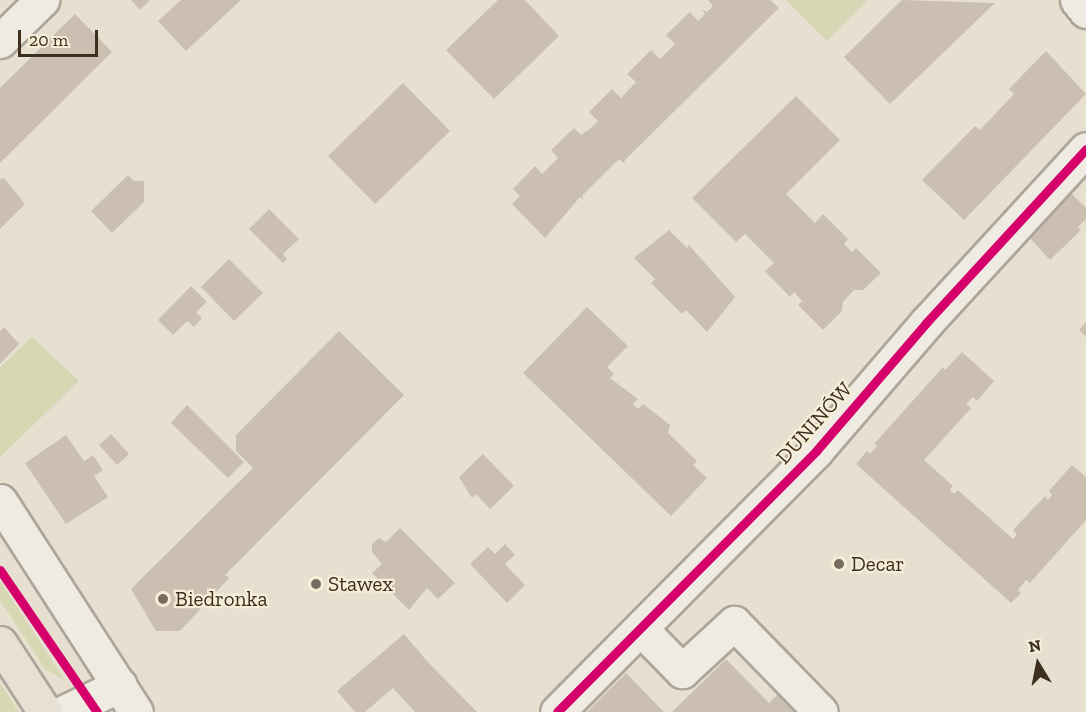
<!DOCTYPE html>
<meta charset="utf-8">
<style>
body{margin:0}
#map{position:relative;width:1086px;height:712px;overflow:hidden;background:#e7e0d1;font-family:"Zilla Slab",serif}
div>[style]{position:absolute}
[style*='--x']{left:calc(var(--x)*1px);top:calc(var(--y)*1px);width:calc(var(--w)*1px);rotate:calc(var(--a)*1deg)}
.green>*{inset:0;background:#d6d7b3}
.building>*{inset:0;background:#cbbfb2}
.roads{filter:drop-shadow(2px 0 #ada599) drop-shadow(-2px 0 #ada599) drop-shadow(0 2px #ada599) drop-shadow(0 -2px #ada599)}
.minor>*{height:33px;margin:-16.5px;padding:0 16.5px;transform-origin:16.5px;border-radius:16.5px;background:#efebe3}
.major>*{height:33px;margin:-16.5px;padding:0 16.5px;transform-origin:16.5px;border-radius:16.5px;background:#e6e1d4}
.cycleway>*{height:9px;margin:-4.5px;padding:0 4.5px;transform-origin:4.5px;border-radius:4.5px;background:#d6006c}
.dots>*{width:16px;height:16px;translate:-50% -50%;box-sizing:border-box;border:3px solid #f7eed8;border-radius:50%}
span{translate:-50% -50%;white-space:nowrap;text-align:center;line-height:1.15;-webkit-text-stroke:4.5px #f7eed8;paint-order:stroke}
.street-label{font-size:21px;color:#3d2e20}
.poi-label{font-size:21px;color:#3d2e20}
.left{translate:0 -50%;text-align:left}
.north{position:absolute;left:1008px;top:634px;width:60px;height:60px;-webkit-text-stroke:4px #f7eed8;paint-order:stroke;rotate:350deg;font-size:16px;font-weight:700;line-height:24px;text-align:center;color:#3d2e20}
.north::after{content:'';display:block;margin:auto;width:21px;height:27px;background:#3d2e20;clip-path:polygon(50% 0,100% 100%,50% 72%,0 100%)}
.scale{position:absolute;left:18px;top:30px;width:80px;height:27px;box-sizing:border-box;border:3px solid #3d2e20;border-top:0;padding-left:8px;font-size:18px;line-height:21px;white-space:nowrap;color:#3d2e20;-webkit-text-stroke:4px #f7eed8;paint-order:stroke}
</style>
<div id="map">
<div class="green">
<i style="clip-path:polygon(786px 0,868px 0,827px 41px)"></i>
<i style="clip-path:polygon(32px 337px,79px 381px,0 457px,0 367px)"></i>
<i style="clip-path:polygon(0 581px,64px 679px,46px 670px,0 600px)"></i>
<i style="clip-path:polygon(0 683px,19px 712px,0 712px)"></i>
</div>
<div class="building">
<i style="clip-path:polygon(131px 0,150px 0,140px 10px)"></i>
<i style="clip-path:polygon(181px 0,241px 0,186px 51px,158px 21px)"></i>
<i style="clip-path:polygon(498px 0,525px 0,559px 36px,494px 99px,446px 50px)"></i>
<i style="clip-path:polygon(708px 0,770px 0,779px 8px,624px 161px,626px 165px,619px 159px,582px 196px,584px 200px,580px 197px,545px 238px,512px 204px,520px 196px,513px 189px,535px 166px,542px 174px,558px 158px,551px 150px,574px 128px,581px 135px,591px 128px,598px 121px,589px 112px,612px 89px,621px 98px,636px 82px,627px 74px,651px 50px,660px 59px,675px 44px,666px 35px,690px 12px,698px 21px,705px 14px,702px 9px,707px 12px,713px 6px)"></i>
<i style="clip-path:polygon(902px 0,995px 3px,890px 104px,844px 57px)"></i>
<i style="clip-path:polygon(75px 14px,112px 52px,0 163px,0 88px)"></i>
<i style="clip-path:polygon(1046px 51px,1086px 94px,964px 220px,922px 180px,975px 126px,980px 130px,1014px 94px,1009px 89px)"></i>
<i style="clip-path:polygon(403px 83px,450px 131px,375px 204px,328px 156px)"></i>
<i style="clip-path:polygon(796px 96px,840px 140px,786px 194px,815px 223px,823px 214px,848px 239px,844px 244px,852px 252px,856px 248px,881px 273px,863px 290px,854px 290px,843px 302px,842px 311px,823px 330px,798px 305px,802px 301px,794px 292px,790px 297px,765px 271px,774px 263px,745px 234px,736px 242px,692px 198px)"></i>
<i style="clip-path:polygon(128px 175px,134px 181px,144px 181px,144px 202px,112px 233px,91px 211px)"></i>
<i style="clip-path:polygon(4px 178px,25px 204px,0 229px,0 180px)"></i>
<i style="clip-path:polygon(1071px 193px,1086px 208px,1086px 219px,1078px 227px,1081px 230px,1050px 260px,1028px 236px)"></i>
<i style="clip-path:polygon(269px 209px,299px 239px,283px 254px,287px 259px,283px 263px,249px 229px)"></i>
<i style="clip-path:polygon(669px 230px,687px 248px,689px 245px,735px 297px,707px 332px,686px 310px,682px 314px,651px 283px,655px 279px,634px 258px)"></i>
<i style="clip-path:polygon(229px 259px,263px 293px,234px 321px,201px 287px)"></i>
<i style="clip-path:polygon(191px 286px,207px 302px,196px 312px,202px 318px,194px 327px,187px 321px,173px 335px,158px 320px)"></i>
<i style="clip-path:polygon(587px 307px,628px 346px,607px 367px,614px 374px,610px 378px,638px 399px,633px 404px,638px 409px,643px 404px,670px 425px,668px 433px,697px 461px,693px 465px,707px 478px,671px 516px,523px 373px)"></i>
<i style="clip-path:polygon(1086px 322px,1086px 337px,1079px 330px)"></i>
<i style="clip-path:polygon(4px 327px,19px 344px,0 364px,0 331px)"></i>
<i style="clip-path:polygon(339px 331px,404px 395px,225px 575px,229px 578px,180px 631px,156px 631px,131px 589px,253px 468px,236px 451px,236px 435px)"></i>
<i style="clip-path:polygon(962px 352px,994px 381px,977px 401px,973px 397px,966px 404px,971px 408px,924px 460px,953px 486px,950px 490px,954px 494px,958px 490px,1013px 539px,1017px 534px,1013px 530px,1045px 496px,1048px 500px,1052px 495px,1049px 491px,1072px 465px,1086px 477px,1086px 520px,1030px 583px,1026px 580px,1018px 590px,1021px 593px,1011px 603px,856px 464px,867px 451px,870px 454px,877px 446px,874px 444px,943px 367px,945px 370px)"></i>
<i style="clip-path:polygon(187px 405px,244px 462px,228px 478px,171px 423px)"></i>
<i style="clip-path:polygon(111px 434px,129px 454px,117px 465px,99px 445px)"></i>
<i style="clip-path:polygon(66px 435px,84px 461px,93px 455px,103px 470px,94px 476px,108px 497px,66px 524px,25px 463px)"></i>
<i style="clip-path:polygon(483px 454px,514px 486px,490px 509px,476px 494px,472px 498px,459px 477px)"></i>
<i style="clip-path:polygon(400px 528px,455px 583px,438px 599px,427px 588px,409px 610px,372px 573px,382px 564px,372px 552px,372px 544px,379px 538px,386px 542px)"></i>
<i style="clip-path:polygon(505px 544px,515px 555px,505px 564px,525px 585px,507px 603px,470px 564px,488px 547px,495px 554px)"></i>
<i style="clip-path:polygon(404px 634px,426px 660px,477px 712px,415px 712px,393px 688px,365px 712px,355px 712px,337px 691px)"></i>
<i style="clip-path:polygon(726px 659px,769px 703px,783px 689px,806px 712px,672px 712px)"></i>
<i style="clip-path:polygon(626px 673px,664px 712px,587px 712px)"></i>
</div>
<div class="roads">
<div class="minor">
<i style="--x:1077;--y:0;--w:14;--a:51"></i>
<i style="--x:0;--y:41;--w:59;--a:-44.3"></i>
<i style="--x:0;--y:501;--w:251;--a:57.2"></i>
<i style="--x:641;--y:629;--w:59;--a:45.7"></i>
<i style="--x:682;--y:671;--w:71;--a:-42.7"></i>
<i style="--x:734;--y:623;--w:124;--a:45.7"></i>
<i style="--x:64;--y:712;--w:62;--a:-25.7"></i>
<i style="--x:557;--y:712;--w:368;--a:-45.2"></i>
<i style="--x:816;--y:451;--w:169;--a:-49.3"></i>
<i style="--x:926;--y:323;--w:236;--a:-47.4"></i>
</div>
<div class="major">
<i style="--x:0;--y:643;--w:82;--a:56.9"></i>
</div>
</div>
<div class="cycleway">
<i style="--x:0;--y:570;--w:172;--a:55.7"></i>
<i style="--x:557;--y:712;--w:368;--a:-45.2"></i>
<i style="--x:816;--y:451;--w:169;--a:-49.3"></i>
<i style="--x:926;--y:323;--w:236;--a:-47.4"></i>
</div>
<div class="dots">
<i style="left:839px;top:564px;background:#786c5e"></i>
<i style="left:316px;top:584px;background:#786c5e"></i>
<i style="left:163px;top:599px;background:#786c5e"></i>
</div>
<div class="street-label">
<span style="left:814px;top:423px;rotate:-48deg">DUNINÓW</span>
</div>
<div class="poi-label">
<span class="left" style="left:851px;top:564px">Decar</span>
<span class="left" style="left:328px;top:584px">Stawex</span>
<span class="left" style="left:175px;top:599px">Biedronka</span>
</div>
<div class="north">N</div>
<div class="scale">20 m</div>
</div>
